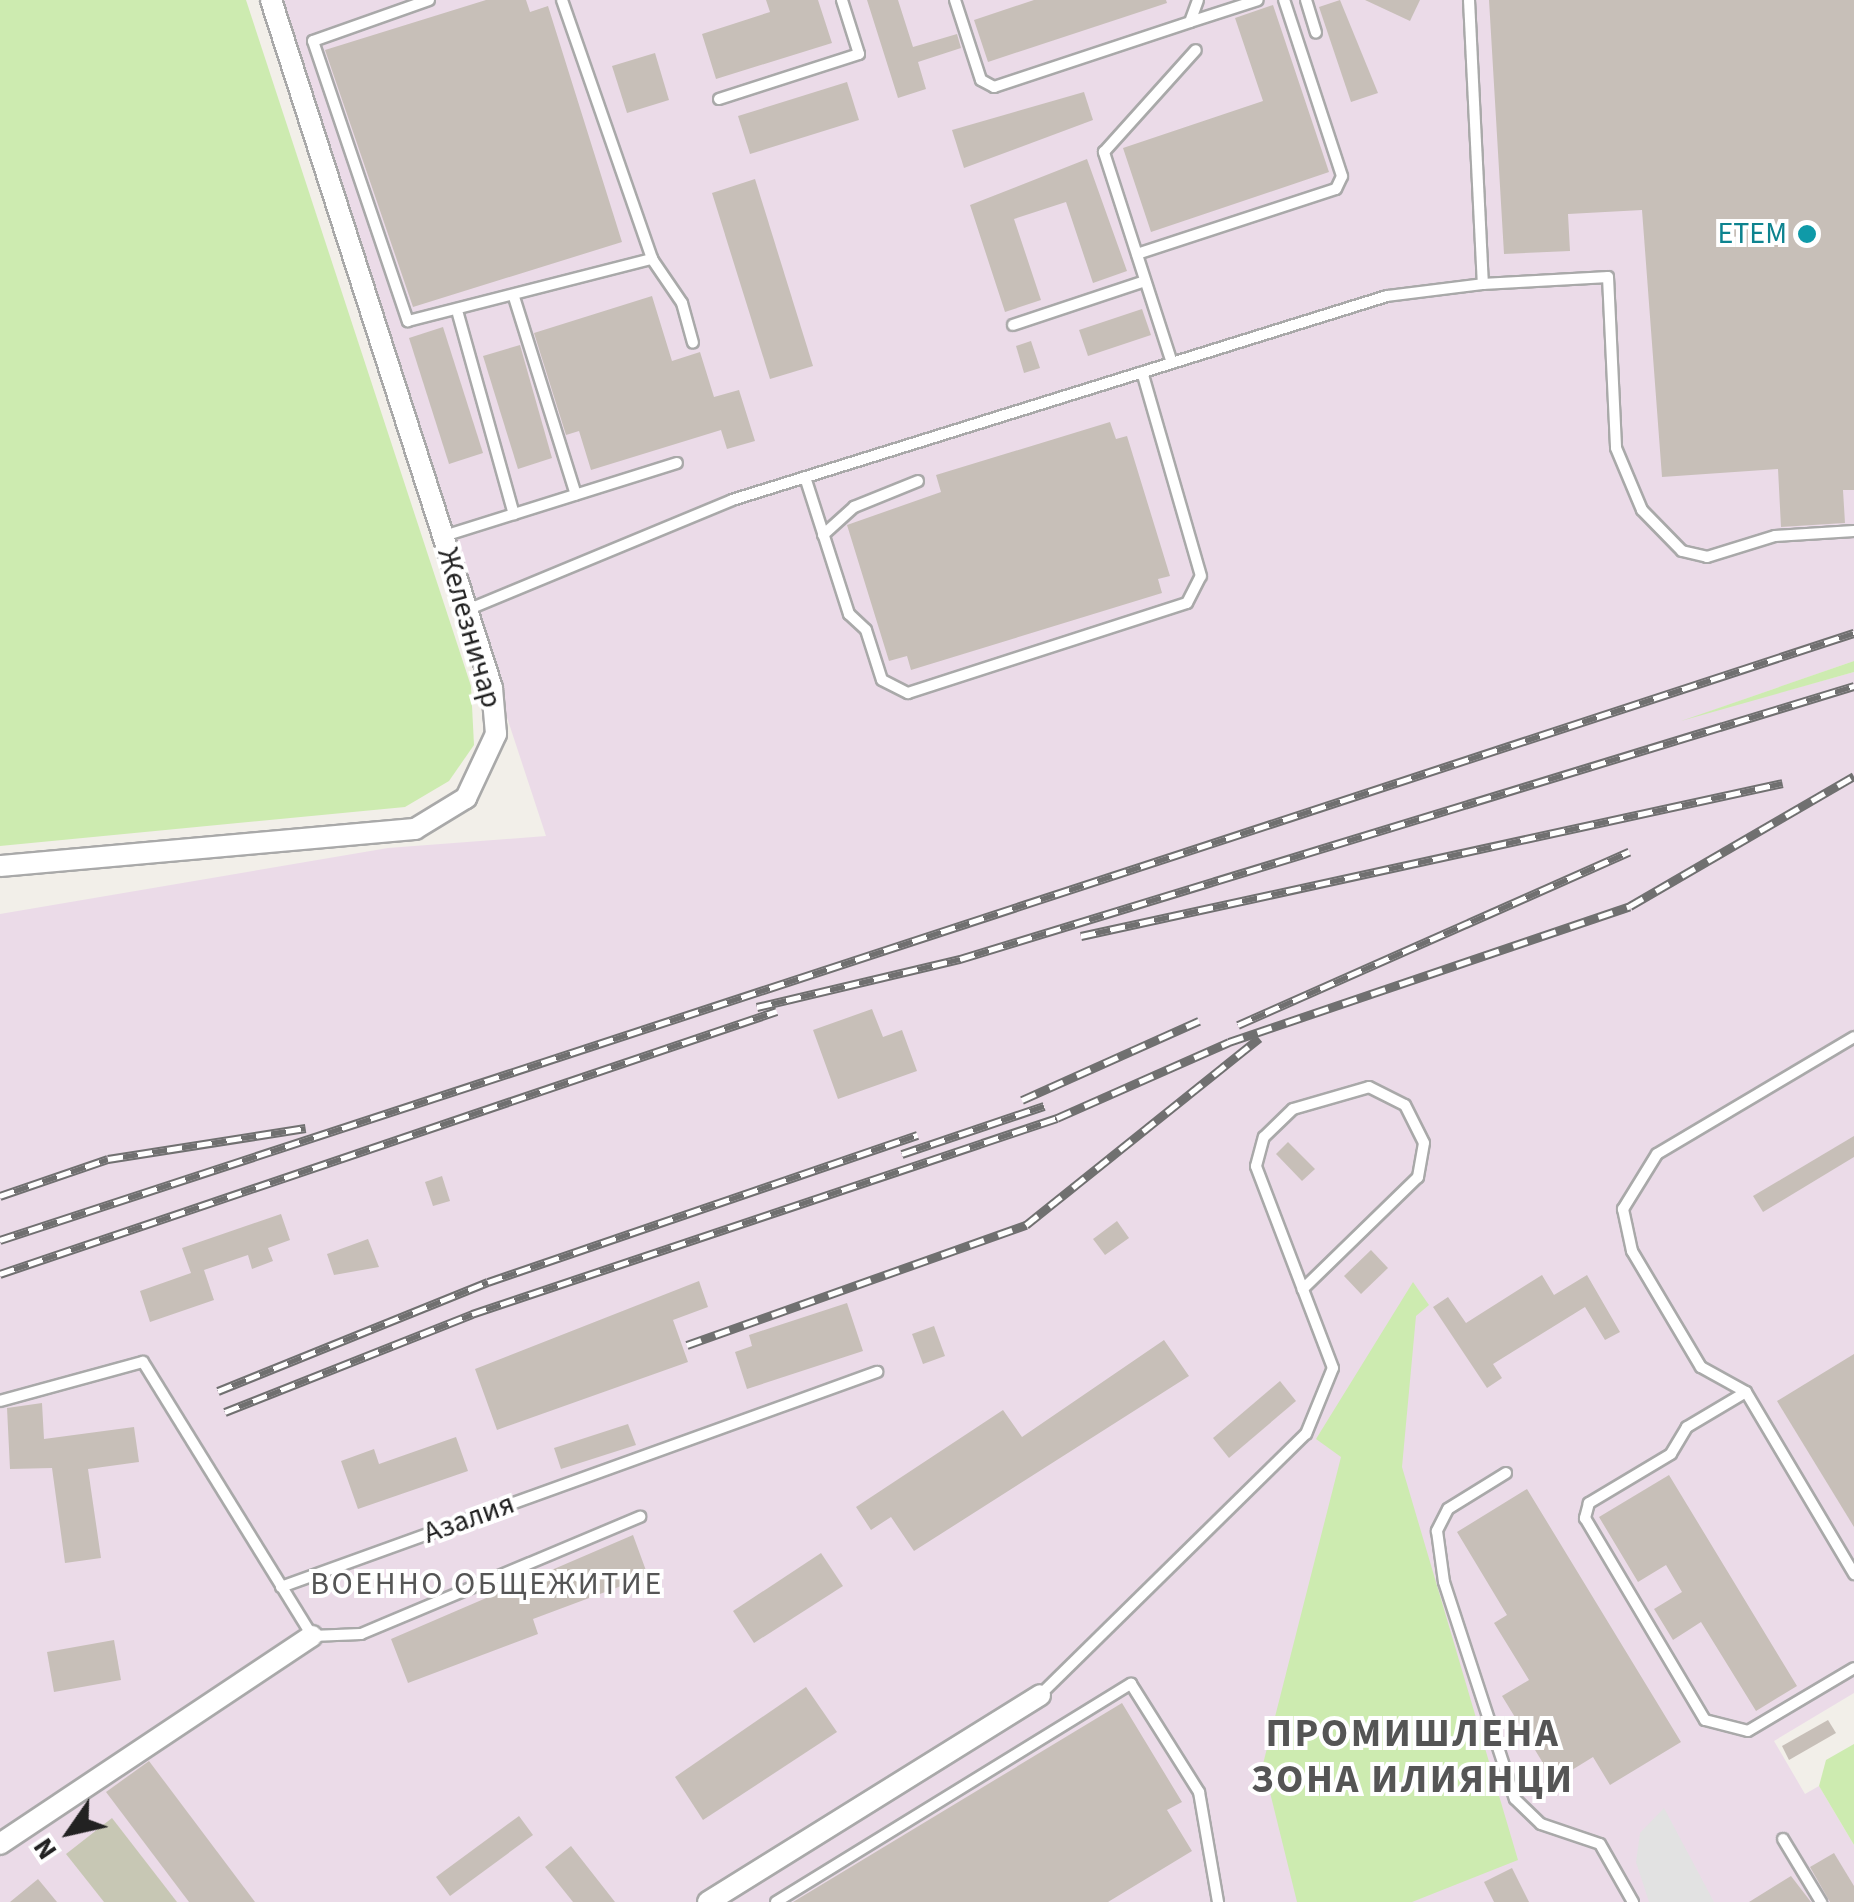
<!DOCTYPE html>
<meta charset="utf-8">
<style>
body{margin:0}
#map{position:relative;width:1854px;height:1902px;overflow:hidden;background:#f2efe9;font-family:"Source Sans 3",sans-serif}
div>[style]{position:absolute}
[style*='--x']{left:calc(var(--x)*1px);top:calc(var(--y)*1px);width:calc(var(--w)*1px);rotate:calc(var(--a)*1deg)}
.industrial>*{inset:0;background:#ebdbe8}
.construction>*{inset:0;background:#c7c7b4}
.grass>*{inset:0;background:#cdebb0}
.parking>*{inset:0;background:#e2e2e2}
.building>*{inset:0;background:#c7bfb8}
.roads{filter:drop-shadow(2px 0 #a9a9a9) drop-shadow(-2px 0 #a9a9a9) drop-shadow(0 2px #a9a9a9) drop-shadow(0 -2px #a9a9a9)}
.service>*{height:10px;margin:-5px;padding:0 5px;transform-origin:5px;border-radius:5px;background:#fff}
.minor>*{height:20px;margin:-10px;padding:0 10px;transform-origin:10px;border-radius:10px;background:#fff}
.rail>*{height:9px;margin-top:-4.5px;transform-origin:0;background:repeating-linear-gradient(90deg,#fff 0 15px,#707070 0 30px);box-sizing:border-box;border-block:2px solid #707070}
.dots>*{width:28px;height:28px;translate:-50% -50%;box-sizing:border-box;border:5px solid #fff;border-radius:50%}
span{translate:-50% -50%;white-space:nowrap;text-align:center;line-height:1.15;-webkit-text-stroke:8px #fff;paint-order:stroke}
.culture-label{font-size:30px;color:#0d838f}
.right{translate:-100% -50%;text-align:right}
.street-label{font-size:30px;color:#222}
.neighbourhood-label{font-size:32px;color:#555;letter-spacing:2.5px}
.district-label{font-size:40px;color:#555;font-weight:700;letter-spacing:2.5px}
.north{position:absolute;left:20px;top:1782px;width:100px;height:100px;-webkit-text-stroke:8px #fff;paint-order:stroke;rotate:236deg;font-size:28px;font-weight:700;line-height:40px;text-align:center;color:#222}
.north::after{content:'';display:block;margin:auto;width:35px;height:45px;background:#222;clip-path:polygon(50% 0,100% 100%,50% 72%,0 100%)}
</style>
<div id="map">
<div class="industrial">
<i style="clip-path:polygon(271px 0,1854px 0,1854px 661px,1705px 713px,1854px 672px,1854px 1693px,1774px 1741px,1805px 1794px,1819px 1786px,1854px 1845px,1854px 1902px,0 1902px,0 914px,388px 848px,546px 836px)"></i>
</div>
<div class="construction">
<i style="clip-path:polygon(112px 1818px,177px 1902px,104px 1902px,66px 1854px)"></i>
</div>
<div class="grass">
<i style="clip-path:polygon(0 0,246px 0,471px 686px,474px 745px,449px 781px,405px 807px,0 846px)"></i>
<i style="clip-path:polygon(1854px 661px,1854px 672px,1681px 721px)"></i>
<i style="clip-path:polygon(1413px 1282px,1429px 1305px,1416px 1316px,1402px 1467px,1518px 1860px,1412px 1902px,1297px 1902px,1263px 1764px,1341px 1457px,1316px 1439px)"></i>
<i style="clip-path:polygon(1854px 1744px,1854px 1845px,1819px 1786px,1826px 1760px)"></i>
</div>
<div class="parking">
<i style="clip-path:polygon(1664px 1808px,1714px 1902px,1649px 1902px,1636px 1862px,1640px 1833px)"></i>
</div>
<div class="building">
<i style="clip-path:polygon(486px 0,526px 0,530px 12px,548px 6px,622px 242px,413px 307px,325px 50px)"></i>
<i style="clip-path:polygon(766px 0,818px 0,832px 43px,716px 79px,702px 34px,770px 12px)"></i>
<i style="clip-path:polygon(867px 0,898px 0,913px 47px,957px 34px,961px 48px,918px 62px,926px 89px,898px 98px)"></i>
<i style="clip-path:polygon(1034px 0,1166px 0,1167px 3px,988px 62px,974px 20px)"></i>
<i style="clip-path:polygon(1340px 0,1378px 93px,1351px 102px,1319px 7px)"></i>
<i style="clip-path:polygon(1365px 0,1420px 0,1410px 21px)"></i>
<i style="clip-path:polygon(1489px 0,1854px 0,1854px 490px,1843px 490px,1845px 523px,1781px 527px,1778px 469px,1662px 477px,1642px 210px,1568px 214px,1570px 251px,1504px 254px)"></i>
<i style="clip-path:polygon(1273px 5px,1329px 172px,1151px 232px,1123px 148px,1263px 101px,1235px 18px)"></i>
<i style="clip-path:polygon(655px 53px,669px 100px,627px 113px,612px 66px)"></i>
<i style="clip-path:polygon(847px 82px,859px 120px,750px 154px,738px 116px)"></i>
<i style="clip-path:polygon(1084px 92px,1093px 120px,964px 168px,952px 130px)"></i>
<i style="clip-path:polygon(1087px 159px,1127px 271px,1093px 283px,1066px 202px,1014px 219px,1041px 300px,1005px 312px,970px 205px)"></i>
<i style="clip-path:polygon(755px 179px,813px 366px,770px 379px,712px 193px)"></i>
<i style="clip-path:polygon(652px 296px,672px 361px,700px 352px,714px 397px,739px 390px,755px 441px,727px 449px,721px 430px,591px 470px,579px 431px,566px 435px,534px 333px)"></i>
<i style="clip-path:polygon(1142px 309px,1151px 335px,1088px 356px,1079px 330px)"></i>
<i style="clip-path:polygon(443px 327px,483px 453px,449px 464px,409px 338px)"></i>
<i style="clip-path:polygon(1031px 341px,1040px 368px,1024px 373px,1016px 346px)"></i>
<i style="clip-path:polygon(520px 345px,552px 458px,518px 469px,483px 356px)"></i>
<i style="clip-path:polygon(1110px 422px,1116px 439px,1127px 436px,1170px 576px,1158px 579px,1162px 593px,911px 670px,907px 656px,889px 661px,847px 525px,941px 492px,936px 475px)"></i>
<i style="clip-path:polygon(872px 1009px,883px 1037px,902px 1030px,917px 1071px,838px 1099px,813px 1030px)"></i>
<i style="clip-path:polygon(1854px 1136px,1854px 1157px,1763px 1212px,1753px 1196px)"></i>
<i style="clip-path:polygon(1288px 1142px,1315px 1169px,1302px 1181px,1276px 1154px)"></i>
<i style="clip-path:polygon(442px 1176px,450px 1201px,433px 1206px,425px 1182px)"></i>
<i style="clip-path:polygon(281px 1214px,290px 1240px,268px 1248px,273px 1261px,252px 1269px,248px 1255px,204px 1270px,214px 1300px,150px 1322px,140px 1291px,191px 1273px,182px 1248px)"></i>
<i style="clip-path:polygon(1117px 1221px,1129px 1238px,1105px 1255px,1093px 1239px)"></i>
<i style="clip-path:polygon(368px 1239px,379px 1267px,334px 1275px,327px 1254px)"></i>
<i style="clip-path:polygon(1371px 1250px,1388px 1268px,1361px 1294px,1344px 1276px)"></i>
<i style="clip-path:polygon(1542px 1275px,1554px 1295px,1587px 1275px,1620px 1332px,1605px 1340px,1585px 1307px,1493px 1364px,1502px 1378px,1487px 1388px,1433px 1307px,1448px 1297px,1466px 1323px)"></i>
<i style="clip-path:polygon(699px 1281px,708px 1307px,673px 1320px,688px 1362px,497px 1430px,475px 1369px)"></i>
<i style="clip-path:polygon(847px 1303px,863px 1351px,747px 1389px,735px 1352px,752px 1346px,749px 1335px)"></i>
<i style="clip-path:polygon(934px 1326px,945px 1356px,923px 1364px,912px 1334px)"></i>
<i style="clip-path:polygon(1164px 1340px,1189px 1376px,914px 1551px,891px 1517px,871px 1530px,856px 1507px,1003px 1410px,1022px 1437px)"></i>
<i style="clip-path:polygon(1854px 1354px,1854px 1527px,1777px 1401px)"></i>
<i style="clip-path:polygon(1280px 1381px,1296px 1401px,1229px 1458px,1213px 1438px)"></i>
<i style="clip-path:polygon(42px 1403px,44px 1439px,134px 1427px,139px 1462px,88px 1469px,101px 1558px,65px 1563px,52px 1468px,10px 1469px,7px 1408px)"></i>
<i style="clip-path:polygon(628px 1424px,636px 1445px,561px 1469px,554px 1448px)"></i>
<i style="clip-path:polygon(456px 1437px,468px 1471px,358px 1509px,341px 1461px,374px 1449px,379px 1464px)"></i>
<i style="clip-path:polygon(1669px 1475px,1797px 1686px,1756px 1711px,1701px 1622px,1673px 1640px,1654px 1609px,1682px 1592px,1666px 1565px,1638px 1582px,1599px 1517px)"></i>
<i style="clip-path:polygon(1527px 1489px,1681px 1742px,1610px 1785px,1593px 1757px,1554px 1781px,1502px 1696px,1529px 1680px,1494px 1623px,1507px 1615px,1457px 1532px)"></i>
<i style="clip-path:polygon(633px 1535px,648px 1576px,533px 1619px,538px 1634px,408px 1683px,391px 1639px)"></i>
<i style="clip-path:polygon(821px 1553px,843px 1586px,754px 1643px,733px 1611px)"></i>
<i style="clip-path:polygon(114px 1640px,121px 1680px,54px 1692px,47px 1652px)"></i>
<i style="clip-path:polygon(806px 1687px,837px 1732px,703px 1820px,675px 1777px)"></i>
<i style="clip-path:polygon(1122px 1703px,1182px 1802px,1167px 1810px,1192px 1851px,1108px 1902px,793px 1902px)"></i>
<i style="clip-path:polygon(1828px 1720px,1836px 1733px,1789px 1760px,1782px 1746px)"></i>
<i style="clip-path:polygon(149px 1761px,255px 1902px,189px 1902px,106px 1792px)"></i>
<i style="clip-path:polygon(519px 1816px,533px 1835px,450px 1896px,436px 1877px)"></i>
<i style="clip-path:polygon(571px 1846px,615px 1902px,573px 1902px,545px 1867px)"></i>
<i style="clip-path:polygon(1834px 1853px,1854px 1886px,1854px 1902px,1830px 1902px,1810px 1867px)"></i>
<i style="clip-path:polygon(1512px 1868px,1529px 1902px,1494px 1902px,1484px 1882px)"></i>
<i style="clip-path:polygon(1791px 1876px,1811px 1902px,1749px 1902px)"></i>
<i style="clip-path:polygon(38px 1879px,57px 1902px,10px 1902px)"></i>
</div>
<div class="roads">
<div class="service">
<i style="--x:429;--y:0;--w:123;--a:160.5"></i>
<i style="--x:313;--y:41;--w:296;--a:71.3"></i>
<i style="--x:408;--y:321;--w:252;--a:-14.3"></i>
<i style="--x:562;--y:0;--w:274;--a:70.8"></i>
<i style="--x:652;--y:259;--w:53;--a:55.7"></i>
<i style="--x:682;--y:303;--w:41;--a:74.6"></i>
<i style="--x:955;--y:0;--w:84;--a:72"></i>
<i style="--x:981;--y:80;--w:15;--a:28"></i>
<i style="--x:994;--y:87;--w:206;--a:-18.3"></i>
<i style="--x:1190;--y:22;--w:23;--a:-70"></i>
<i style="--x:1306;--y:0;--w:34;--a:73"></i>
<i style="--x:1469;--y:0;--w:284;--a:87.2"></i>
<i style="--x:1483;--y:284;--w:125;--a:-3.2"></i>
<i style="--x:1608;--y:277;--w:171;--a:87.3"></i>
<i style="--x:1616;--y:448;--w:67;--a:67.2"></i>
<i style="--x:1642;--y:510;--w:57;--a:45.7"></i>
<i style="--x:1682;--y:551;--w:26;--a:13"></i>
<i style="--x:1707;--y:557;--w:71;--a:-17.2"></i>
<i style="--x:1775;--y:536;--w:79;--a:-3.6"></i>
<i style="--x:1190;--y:22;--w:71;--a:-17.9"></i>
<i style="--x:719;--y:99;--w:147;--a:-17.8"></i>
<i style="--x:859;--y:54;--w:57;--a:-107.5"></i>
<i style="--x:1137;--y:254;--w:209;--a:-18.1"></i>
<i style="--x:1336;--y:189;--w:14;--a:-65"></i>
<i style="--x:1342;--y:176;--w:185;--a:-108.2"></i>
<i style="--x:514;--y:297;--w:207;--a:72.6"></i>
<i style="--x:458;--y:314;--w:208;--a:74.4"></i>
<i style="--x:1013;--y:325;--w:139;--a:-18.4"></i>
<i style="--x:1172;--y:363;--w:222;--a:-107.9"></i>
<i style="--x:1104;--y:152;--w:137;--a:-48"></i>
<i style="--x:805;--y:477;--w:144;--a:72.2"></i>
<i style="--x:849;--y:614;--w:23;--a:43"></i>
<i style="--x:866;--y:630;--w:52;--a:72.3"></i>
<i style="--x:882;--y:680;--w:29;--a:27"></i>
<i style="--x:908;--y:693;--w:293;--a:-17.9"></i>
<i style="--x:1187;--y:603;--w:30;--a:-63"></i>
<i style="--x:1201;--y:576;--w:212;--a:-106.1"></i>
<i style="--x:823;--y:535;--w:42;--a:-42.1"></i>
<i style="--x:854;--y:507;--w:69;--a:-22.1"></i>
<i style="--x:444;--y:536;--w:244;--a:-17.4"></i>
<i style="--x:467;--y:610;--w:287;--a:-22.5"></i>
<i style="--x:732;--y:500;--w:686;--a:-17.3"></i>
<i style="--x:1387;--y:296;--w:97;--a:-7.1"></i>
<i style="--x:1854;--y:1037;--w:229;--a:149.3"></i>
<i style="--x:1657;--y:1154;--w:65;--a:121.7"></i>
<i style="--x:1623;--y:1209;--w:43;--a:77.9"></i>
<i style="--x:1632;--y:1251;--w:135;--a:59.3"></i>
<i style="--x:1701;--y:1367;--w:51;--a:29.1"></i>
<i style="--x:1746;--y:1392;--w:212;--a:59.3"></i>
<i style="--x:1746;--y:1392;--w:69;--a:149.3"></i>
<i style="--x:1687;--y:1427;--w:31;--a:121"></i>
<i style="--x:1671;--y:1454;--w:96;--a:149.1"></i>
<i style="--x:1589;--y:1503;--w:16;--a:105"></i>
<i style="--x:1585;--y:1518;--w:235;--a:59.3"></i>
<i style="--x:1705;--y:1720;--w:44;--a:14.3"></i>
<i style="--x:1748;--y:1731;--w:123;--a:-30.7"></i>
<i style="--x:0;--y:1401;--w:148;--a:-15.3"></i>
<i style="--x:143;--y:1362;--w:322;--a:58.3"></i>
<i style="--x:312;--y:1636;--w:49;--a:-2.3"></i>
<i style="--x:361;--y:1634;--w:303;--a:-22.8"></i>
<i style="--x:1506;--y:1473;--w:68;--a:148.2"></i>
<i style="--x:1448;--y:1509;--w:25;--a:117"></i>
<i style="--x:1437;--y:1531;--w:51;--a:82.2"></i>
<i style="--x:1444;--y:1582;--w:228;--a:71.9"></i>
<i style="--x:1515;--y:1799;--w:36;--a:44"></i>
<i style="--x:1541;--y:1824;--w:62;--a:18.7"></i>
<i style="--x:1600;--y:1844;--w:67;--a:60.4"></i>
<i style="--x:281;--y:1587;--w:634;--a:-19.84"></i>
<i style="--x:1040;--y:1695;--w:373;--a:-44.5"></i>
<i style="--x:1306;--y:1434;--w:71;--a:-67.8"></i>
<i style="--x:1333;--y:1368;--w:216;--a:-110.9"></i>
<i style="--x:1256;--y:1166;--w:30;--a:-75"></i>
<i style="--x:1264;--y:1137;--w:40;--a:-44"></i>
<i style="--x:1293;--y:1109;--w:79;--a:-16.1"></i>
<i style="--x:1369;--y:1087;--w:40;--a:26.6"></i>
<i style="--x:1405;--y:1105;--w:42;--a:63.4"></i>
<i style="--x:1424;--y:1143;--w:35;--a:100"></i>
<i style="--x:1418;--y:1177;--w:161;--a:135.8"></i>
<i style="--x:1783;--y:1839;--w:74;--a:58.9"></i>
<i style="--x:776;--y:1902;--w:417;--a:-31.6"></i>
<i style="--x:1131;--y:1684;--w:128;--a:57.8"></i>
<i style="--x:1199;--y:1792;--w:112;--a:80.2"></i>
</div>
<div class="minor">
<i style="--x:0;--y:866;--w:417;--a:-5.1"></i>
<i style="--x:415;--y:829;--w:60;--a:-31.3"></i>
<i style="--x:466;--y:798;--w:71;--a:-64.9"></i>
<i style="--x:496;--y:734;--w:46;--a:-95"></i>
<i style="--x:492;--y:688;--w:723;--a:-107.81"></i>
<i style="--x:0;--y:1844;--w:375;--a:-33.7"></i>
<i style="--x:708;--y:1902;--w:391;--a:-31.9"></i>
</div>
</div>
<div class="rail">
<i style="--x:1081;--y:936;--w:718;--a:-12.3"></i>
<i style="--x:757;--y:1007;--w:209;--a:-13.3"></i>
<i style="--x:960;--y:959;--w:935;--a:-16.98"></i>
<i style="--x:1238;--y:1025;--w:428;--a:-23.9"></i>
<i style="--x:1022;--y:1100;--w:194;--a:-24.1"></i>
<i style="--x:902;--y:1154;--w:150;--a:-18.7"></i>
<i style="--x:0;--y:1196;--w:114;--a:-18.9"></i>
<i style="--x:108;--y:1159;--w:200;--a:-8.9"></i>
<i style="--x:0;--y:1240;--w:1951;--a:-18.13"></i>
<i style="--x:0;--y:1274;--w:820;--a:-18.7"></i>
<i style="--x:687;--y:1345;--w:360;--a:-19.5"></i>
<i style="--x:1026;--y:1225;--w:299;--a:-38.7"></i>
<i style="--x:218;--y:1391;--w:291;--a:-22"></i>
<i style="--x:488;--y:1282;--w:454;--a:-18.9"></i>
<i style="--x:225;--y:1412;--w:266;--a:-21.6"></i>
<i style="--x:472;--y:1314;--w:617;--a:-18.52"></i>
<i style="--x:1057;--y:1118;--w:188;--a:-23.8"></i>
<i style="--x:1229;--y:1042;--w:423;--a:-18.7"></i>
<i style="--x:1630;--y:906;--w:259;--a:-30.1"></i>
</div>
<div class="dots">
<i style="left:1807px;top:234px;background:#0f9aa8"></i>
</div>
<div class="culture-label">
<span class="right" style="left:1787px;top:234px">ЕТЕМ</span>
</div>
<div class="street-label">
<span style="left:469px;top:628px;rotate:74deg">Железничар</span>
<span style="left:469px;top:1519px;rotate:-20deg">Азалия</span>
</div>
<div class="neighbourhood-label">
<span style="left:487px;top:1584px">ВОЕННО ОБЩЕЖИТИЕ</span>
</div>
<div class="district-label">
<span style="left:1413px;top:1757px">ПРОМИШЛЕНА<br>ЗОНА ИЛИЯНЦИ</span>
</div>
<div class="north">N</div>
</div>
